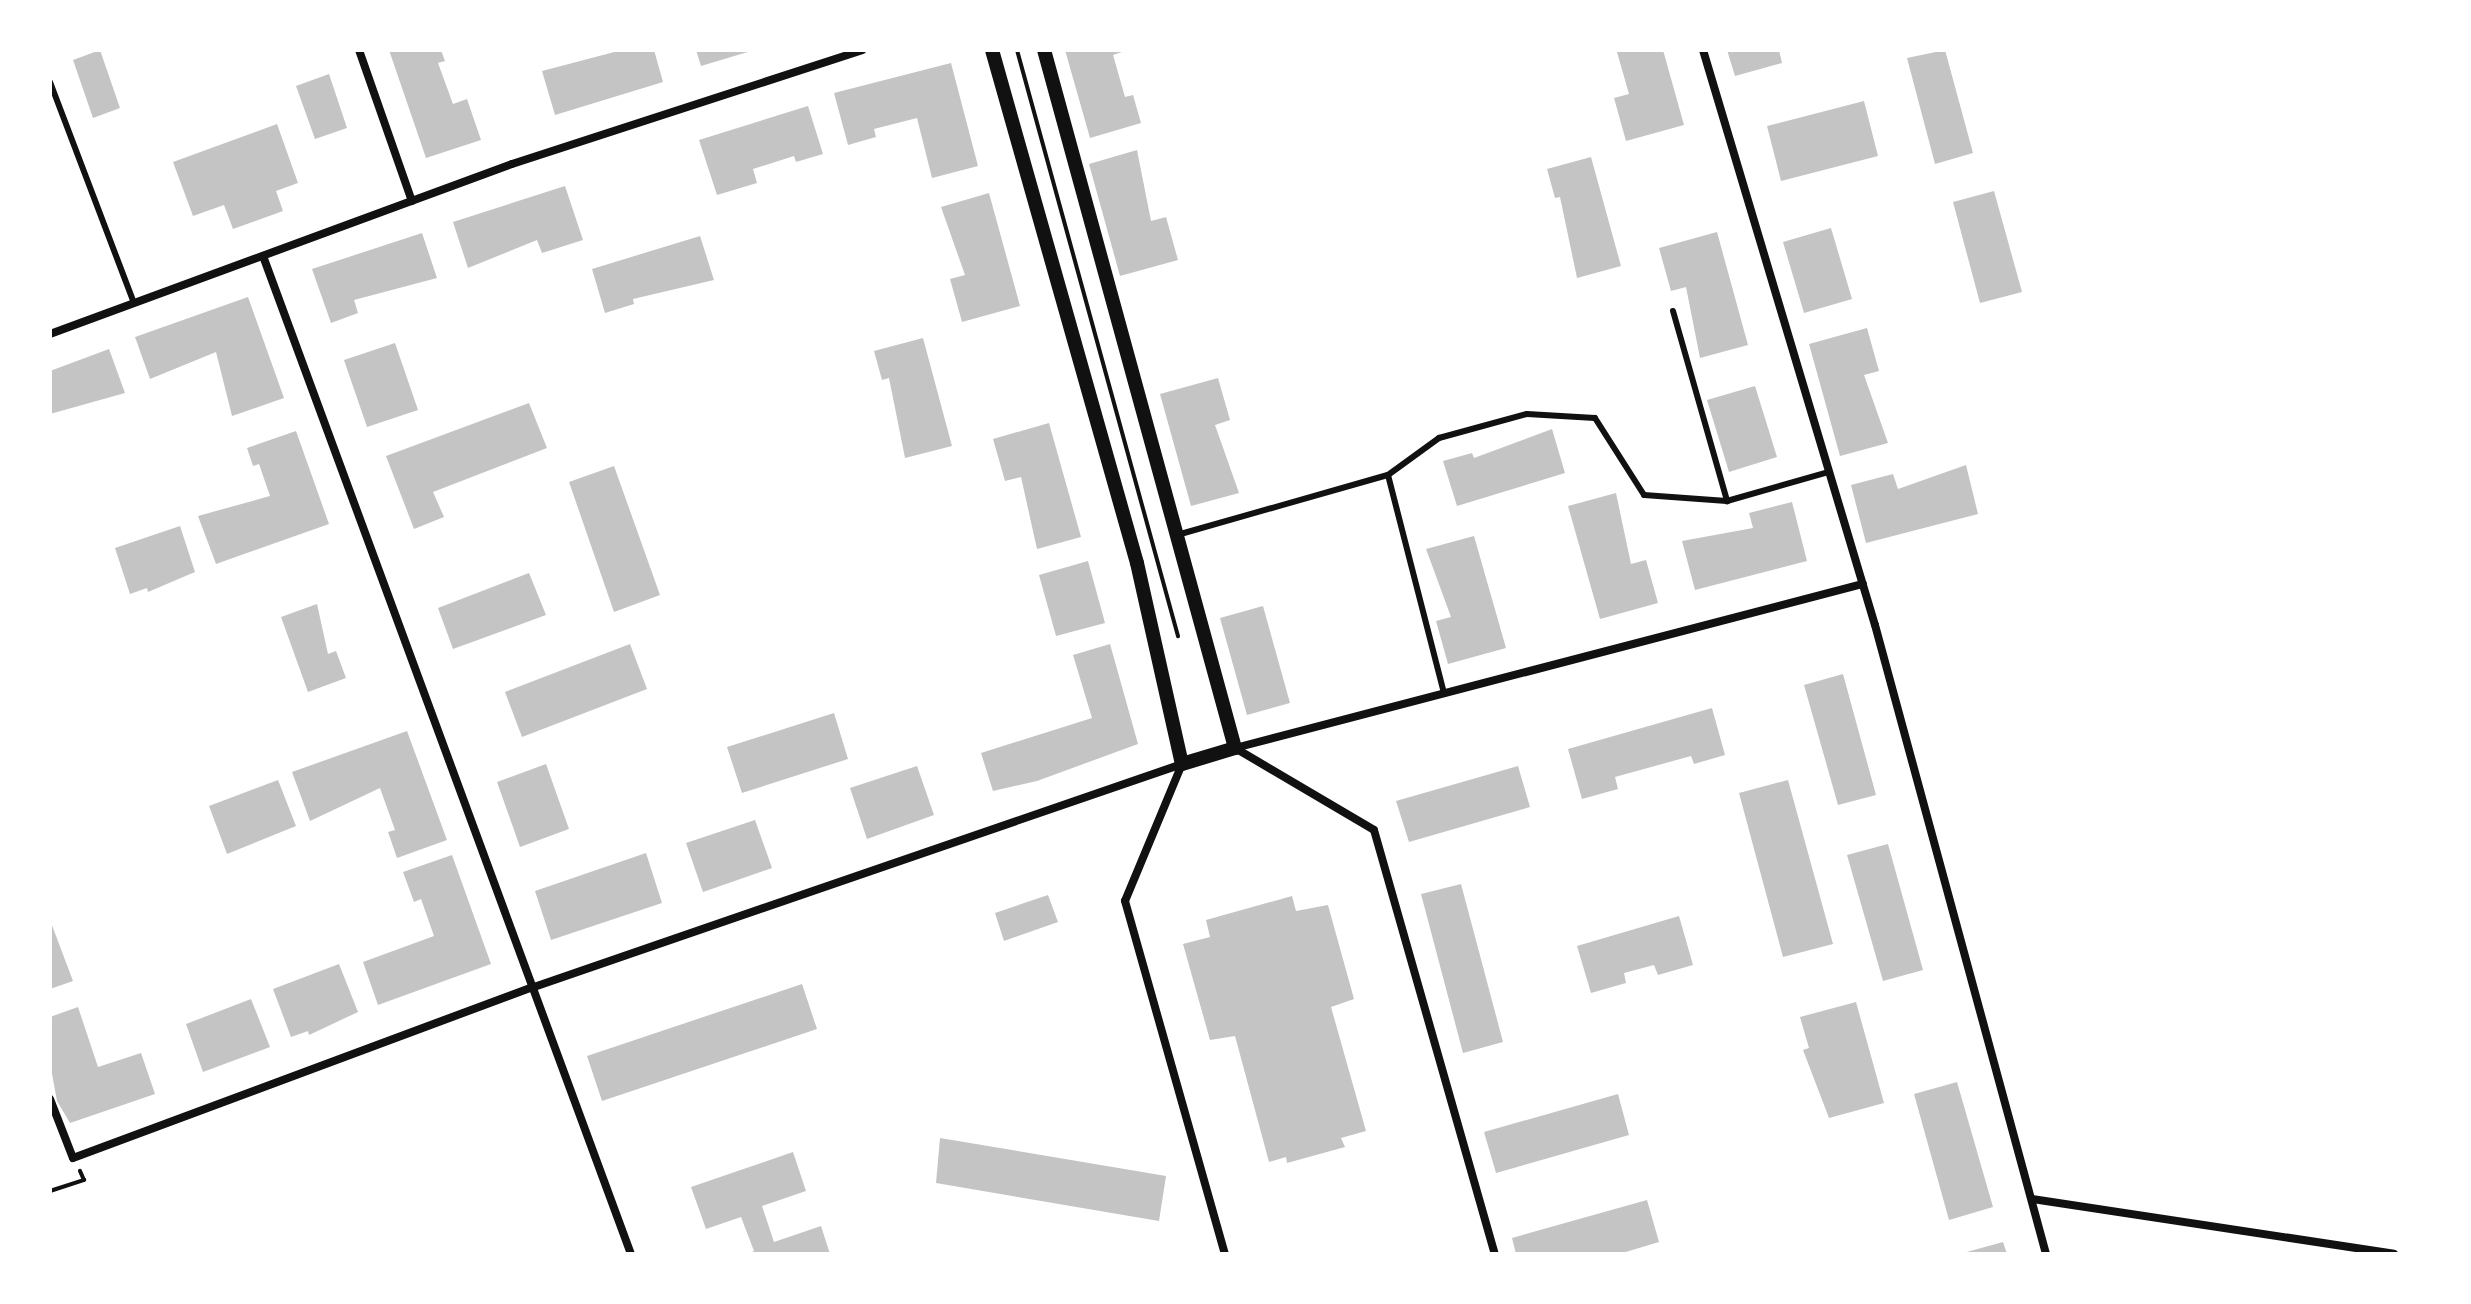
<!DOCTYPE html>
<style>
body{margin:0}
#map{position:relative;width:2471px;height:1304px;overflow:hidden;background:#fff;font-family:Mulish,sans-serif}
div>[style]{position:absolute}
[style*='--x']{left:calc(var(--x)*1px);top:calc(var(--y)*1px);width:calc(var(--w)*1px);rotate:calc(var(--a)*1deg)}
.building>*{inset:0;background:#c4c4c4}
.path>*{height:4px;margin:-2px;padding:0 2px;transform-origin:2px;border-radius:2px;background:#111}
.service>*{height:6px;margin:-3px;padding:0 3px;transform-origin:3px;border-radius:3px;background:#111}
.minor>*{height:8px;margin:-4px;padding:0 4px;transform-origin:4px;border-radius:4px;background:#111}
.tertiary>*{height:14px;margin:-7px;padding:0 7px;transform-origin:7px;border-radius:7px;background:#111}
span{translate:-50% -50%;white-space:nowrap;text-align:center;line-height:1.15;-webkit-text-stroke:6px #fff;paint-order:stroke}
.frame{position:absolute;inset:0;border:52px solid #fff;pointer-events:none}
</style>
<div id="map">
<div class="building">
<i style="clip-path:polygon(100px 50px,120px 108px,93px 118px,73px 60px)"></i>
<i style="clip-path:polygon(389px 50px,441px 50px,445px 61px,438px 63px,453px 104px,467px 99px,481px 140px,426px 158px)"></i>
<i style="clip-path:polygon(622px 50px,654px 50px,663px 82px,555px 115px,542px 71px)"></i>
<i style="clip-path:polygon(696px 50px,751px 50px,751px 51px,701px 66px)"></i>
<i style="clip-path:polygon(1065px 50px,1128px 50px,1113px 55px,1125px 97px,1133px 95px,1141px 123px,1090px 138px)"></i>
<i style="clip-path:polygon(1611px 50px,1663px 50px,1684px 125px,1626px 141px,1614px 98px,1629px 94px,1617px 52px)"></i>
<i style="clip-path:polygon(1727px 50px,1779px 50px,1782px 63px,1735px 76px)"></i>
<i style="clip-path:polygon(1945px 50px,1973px 153px,1935px 164px,1907px 58px)"></i>
<i style="clip-path:polygon(951px 63px,978px 166px,932px 178px,917px 118px,874px 129px,876px 137px,848px 145px,834px 93px)"></i>
<i style="clip-path:polygon(329px 74px,347px 128px,315px 139px,296px 86px)"></i>
<i style="clip-path:polygon(1864px 101px,1878px 156px,1781px 181px,1767px 126px)"></i>
<i style="clip-path:polygon(808px 106px,823px 154px,796px 162px,794px 156px,753px 169px,757px 183px,717px 195px,699px 140px)"></i>
<i style="clip-path:polygon(277px 124px,298px 183px,276px 191px,283px 211px,233px 229px,224px 205px,193px 216px,173px 162px)"></i>
<i style="clip-path:polygon(1137px 150px,1151px 221px,1166px 217px,1178px 260px,1120px 276px,1089px 164px)"></i>
<i style="clip-path:polygon(1591px 157px,1621px 266px,1577px 278px,1560px 197px,1555px 198px,1547px 169px)"></i>
<i style="clip-path:polygon(565px 186px,583px 240px,542px 253px,537px 240px,468px 268px,453px 222px)"></i>
<i style="clip-path:polygon(1994px 191px,2022px 292px,1980px 303px,1953px 202px)"></i>
<i style="clip-path:polygon(989px 193px,1020px 306px,962px 322px,950px 279px,965px 275px,941px 207px)"></i>
<i style="clip-path:polygon(1831px 228px,1852px 299px,1804px 313px,1783px 242px)"></i>
<i style="clip-path:polygon(1717px 232px,1748px 345px,1700px 358px,1686px 287px,1671px 291px,1659px 248px)"></i>
<i style="clip-path:polygon(422px 233px,437px 278px,354px 300px,358px 313px,331px 323px,312px 269px)"></i>
<i style="clip-path:polygon(700px 236px,714px 280px,633px 299px,634px 304px,605px 313px,592px 269px)"></i>
<i style="clip-path:polygon(248px 297px,284px 398px,232px 416px,216px 352px,150px 379px,135px 337px)"></i>
<i style="clip-path:polygon(1867px 328px,1879px 371px,1864px 375px,1888px 443px,1840px 456px,1809px 344px)"></i>
<i style="clip-path:polygon(923px 338px,952px 446px,905px 458px,889px 378px,882px 380px,874px 351px)"></i>
<i style="clip-path:polygon(395px 343px,418px 410px,367px 427px,344px 360px)"></i>
<i style="clip-path:polygon(109px 349px,125px 393px,50px 414px,50px 371px)"></i>
<i style="clip-path:polygon(1218px 378px,1230px 420px,1215px 425px,1239px 493px,1191px 506px,1160px 394px)"></i>
<i style="clip-path:polygon(1755px 386px,1777px 457px,1729px 472px,1707px 400px)"></i>
<i style="clip-path:polygon(529px 403px,547px 448px,433px 492px,444px 517px,414px 529px,386px 456px)"></i>
<i style="clip-path:polygon(1049px 423px,1081px 537px,1037px 549px,1021px 477px,1005px 481px,993px 439px)"></i>
<i style="clip-path:polygon(1552px 429px,1565px 473px,1457px 506px,1443px 461px,1472px 453px,1474px 458px)"></i>
<i style="clip-path:polygon(296px 431px,329px 524px,216px 564px,198px 516px,270px 496px,259px 464px,253px 466px,247px 448px)"></i>
<i style="clip-path:polygon(1966px 465px,1978px 514px,1866px 543px,1851px 485px,1893px 474px,1898px 489px)"></i>
<i style="clip-path:polygon(614px 466px,660px 595px,614px 612px,569px 482px)"></i>
<i style="clip-path:polygon(1616px 493px,1631px 564px,1646px 560px,1658px 603px,1600px 619px,1568px 506px)"></i>
<i style="clip-path:polygon(1792px 502px,1807px 561px,1695px 590px,1682px 541px,1753px 528px,1749px 513px)"></i>
<i style="clip-path:polygon(180px 526px,195px 572px,148px 592px,147px 588px,130px 594px,115px 548px)"></i>
<i style="clip-path:polygon(1474px 536px,1506px 648px,1448px 664px,1436px 621px,1451px 617px,1426px 549px)"></i>
<i style="clip-path:polygon(1088px 561px,1105px 623px,1056px 636px,1039px 575px)"></i>
<i style="clip-path:polygon(529px 573px,546px 615px,453px 649px,438px 608px)"></i>
<i style="clip-path:polygon(317px 604px,328px 654px,336px 651px,346px 678px,308px 692px,281px 617px)"></i>
<i style="clip-path:polygon(1263px 606px,1290px 703px,1247px 715px,1220px 618px)"></i>
<i style="clip-path:polygon(630px 644px,647px 689px,522px 737px,505px 692px)"></i>
<i style="clip-path:polygon(1110px 644px,1138px 744px,1037px 781px,993px 791px,981px 753px,1092px 718px,1073px 655px)"></i>
<i style="clip-path:polygon(1843px 674px,1876px 795px,1838px 805px,1804px 685px)"></i>
<i style="clip-path:polygon(1712px 708px,1725px 755px,1694px 764px,1691px 756px,1615px 777px,1618px 789px,1582px 799px,1568px 749px)"></i>
<i style="clip-path:polygon(834px 713px,848px 759px,742px 793px,727px 747px)"></i>
<i style="clip-path:polygon(407px 731px,447px 840px,397px 858px,388px 832px,395px 830px,380px 788px,310px 821px,292px 772px)"></i>
<i style="clip-path:polygon(546px 764px,569px 829px,520px 847px,497px 782px)"></i>
<i style="clip-path:polygon(917px 766px,934px 815px,867px 839px,850px 788px)"></i>
<i style="clip-path:polygon(1518px 766px,1530px 807px,1409px 842px,1396px 801px)"></i>
<i style="clip-path:polygon(278px 780px,296px 826px,227px 854px,209px 806px)"></i>
<i style="clip-path:polygon(1788px 780px,1833px 944px,1783px 957px,1739px 793px)"></i>
<i style="clip-path:polygon(755px 820px,772px 868px,703px 892px,686px 843px)"></i>
<i style="clip-path:polygon(1888px 844px,1923px 970px,1883px 981px,1847px 855px)"></i>
<i style="clip-path:polygon(646px 853px,662px 903px,551px 940px,535px 891px)"></i>
<i style="clip-path:polygon(452px 855px,491px 964px,378px 1005px,363px 962px,434px 936px,421px 899px,414px 902px,403px 872px)"></i>
<i style="clip-path:polygon(1461px 884px,1503px 1042px,1463px 1053px,1421px 894px)"></i>
<i style="clip-path:polygon(1048px 895px,1058px 922px,1004px 941px,995px 913px)"></i>
<i style="clip-path:polygon(1292px 896px,1296px 911px,1328px 905px,1354px 999px,1331px 1007px,1366px 1131px,1341px 1138px,1345px 1147px,1287px 1163px,1286px 1157px,1269px 1162px,1235px 1036px,1210px 1040px,1183px 944px,1210px 937px,1206px 920px)"></i>
<i style="clip-path:polygon(1679px 916px,1693px 965px,1658px 975px,1654px 965px,1624px 973px,1626px 983px,1591px 993px,1577px 946px)"></i>
<i style="clip-path:polygon(50px 920px,73px 981px,50px 989px)"></i>
<i style="clip-path:polygon(339px 964px,358px 1012px,309px 1035px,308px 1031px,291px 1037px,273px 989px)"></i>
<i style="clip-path:polygon(802px 984px,817px 1029px,602px 1101px,587px 1056px)"></i>
<i style="clip-path:polygon(251px 999px,270px 1047px,203px 1072px,186px 1024px)"></i>
<i style="clip-path:polygon(1856px 1002px,1884px 1103px,1829px 1118px,1803px 1050px,1809px 1048px,1800px 1017px)"></i>
<i style="clip-path:polygon(78px 1007px,98px 1067px,141px 1053px,155px 1094px,70px 1123px,57px 1101px,50px 1063px,50px 1017px)"></i>
<i style="clip-path:polygon(1957px 1082px,1993px 1207px,1949px 1220px,1914px 1094px)"></i>
<i style="clip-path:polygon(1618px 1094px,1629px 1135px,1496px 1173px,1484px 1132px)"></i>
<i style="clip-path:polygon(940px 1138px,1166px 1176px,1159px 1221px,936px 1183px)"></i>
<i style="clip-path:polygon(793px 1152px,806px 1191px,762px 1206px,774px 1242px,821px 1226px,830px 1254px,747px 1254px,754px 1251px,741px 1217px,706px 1229px,691px 1187px)"></i>
<i style="clip-path:polygon(1647px 1200px,1659px 1242px,1619px 1254px,1516px 1254px,1512px 1238px)"></i>
<i style="clip-path:polygon(2003px 1242px,2007px 1254px,1963px 1254px,1963px 1253px)"></i>
</div>
<div class="path">
<i style="--x:1017;--y:50;--w:608;--a:74.64"></i>
<i style="--x:50;--y:1191;--w:36;--a:-18"></i>
<i style="--x:84;--y:1180;--w:10;--a:-114"></i>
</div>
<div class="service">
<i style="--x:50;--y:82;--w:236;--a:69.2"></i>
<i style="--x:1673;--y:311;--w:198;--a:74.1"></i>
<i style="--x:1388;--y:475;--w:225;--a:75.6"></i>
<i style="--x:1177;--y:535;--w:219;--a:-15.9"></i>
<i style="--x:1388;--y:475;--w:63;--a:-36"></i>
<i style="--x:1439;--y:438;--w:91;--a:-15.3"></i>
<i style="--x:1527;--y:414;--w:68;--a:3.4"></i>
<i style="--x:1595;--y:418;--w:91;--a:57.5"></i>
<i style="--x:1644;--y:495;--w:83;--a:4.1"></i>
<i style="--x:1727;--y:501;--w:106;--a:-15.9"></i>
</div>
<div class="minor">
<i style="--x:359;--y:50;--w:160;--a:70.7"></i>
<i style="--x:1703;--y:50;--w:600;--a:73.35"></i>
<i style="--x:1875;--y:625;--w:652;--a:74.79"></i>
<i style="--x:263;--y:256;--w:1064;--a:69.76"></i>
<i style="--x:50;--y:334;--w:492;--a:-20.2"></i>
<i style="--x:512;--y:164;--w:368;--a:-18"></i>
<i style="--x:1235;--y:748;--w:649;--a:-14.64"></i>
<i style="--x:1235;--y:748;--w:161;--a:30.5"></i>
<i style="--x:1374;--y:830;--w:441;--a:74.1"></i>
<i style="--x:1182;--y:764;--w:148;--a:112.6"></i>
<i style="--x:1125;--y:901;--w:367;--a:74.2"></i>
<i style="--x:50;--y:1099;--w:63;--a:68.7"></i>
<i style="--x:73;--y:1158;--w:492;--a:-20.4"></i>
<i style="--x:534;--y:987;--w:685;--a:-18.99"></i>
<i style="--x:2032;--y:1199;--w:366;--a:8.6"></i>
</div>
<div class="tertiary">
<i style="--x:992;--y:50;--w:533;--a:74.22"></i>
<i style="--x:1137;--y:563;--w:206;--a:77.4"></i>
<i style="--x:1182;--y:764;--w:55;--a:-16.8"></i>
<i style="--x:1235;--y:748;--w:724;--a:-105.3"></i>
</div>
<div class="frame"></div>
</div>
